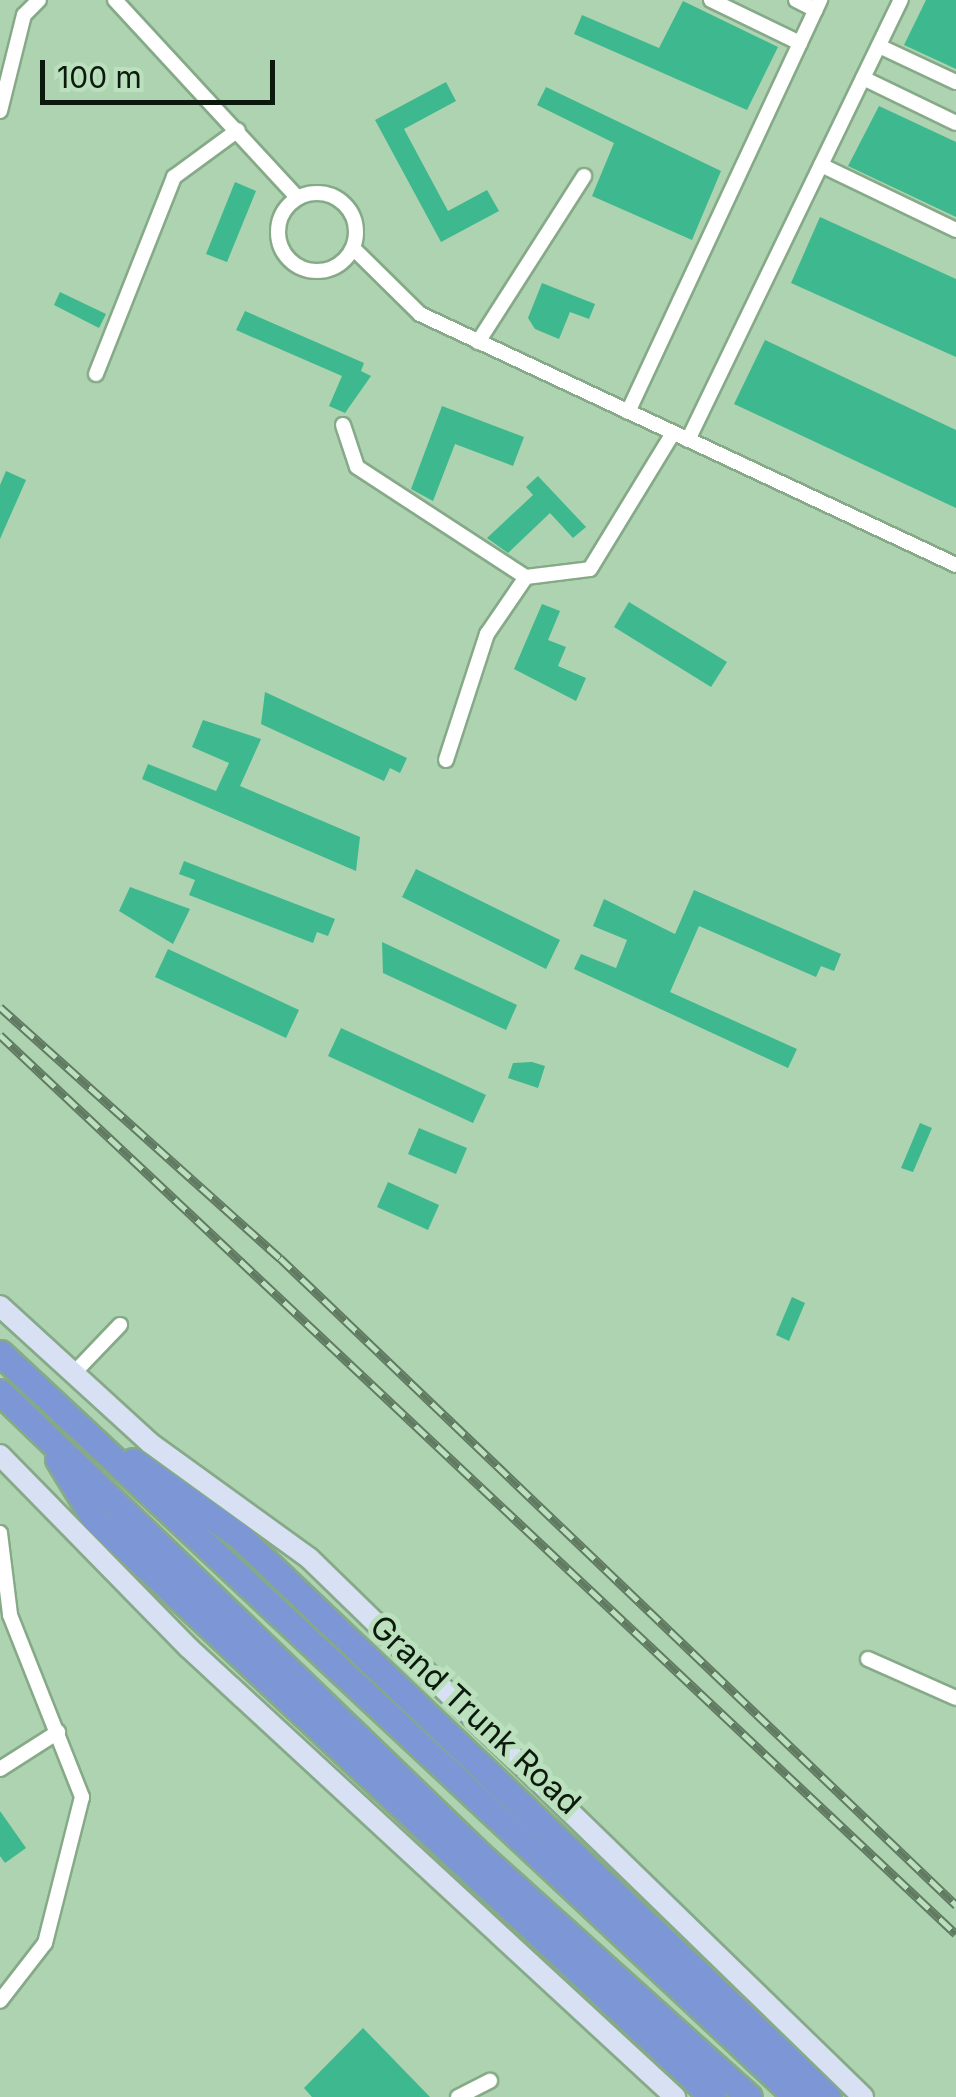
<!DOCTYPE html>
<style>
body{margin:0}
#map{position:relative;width:956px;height:2097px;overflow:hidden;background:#aed3b0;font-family:Inter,sans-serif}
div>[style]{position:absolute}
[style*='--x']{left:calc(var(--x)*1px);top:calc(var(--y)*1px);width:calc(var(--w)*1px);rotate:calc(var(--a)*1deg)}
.building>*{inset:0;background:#3eb88e}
.roads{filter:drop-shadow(2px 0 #86aa88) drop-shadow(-2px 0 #86aa88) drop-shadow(0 2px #86aa88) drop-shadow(0 -2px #86aa88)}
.street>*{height:14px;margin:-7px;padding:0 7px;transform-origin:7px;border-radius:7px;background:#fff}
.street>.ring{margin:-7px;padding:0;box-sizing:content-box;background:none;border:14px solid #fff;border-radius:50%}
.secondary>*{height:20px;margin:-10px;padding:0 10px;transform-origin:10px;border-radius:10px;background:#d8e0f3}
.highway>*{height:25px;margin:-12.5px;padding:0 12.5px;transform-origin:12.5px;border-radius:12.5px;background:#7d97d6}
.rail>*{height:9px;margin-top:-4.5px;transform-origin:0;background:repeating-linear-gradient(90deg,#bbe0bd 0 15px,#617b62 0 30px);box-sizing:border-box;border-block:2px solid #617b62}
span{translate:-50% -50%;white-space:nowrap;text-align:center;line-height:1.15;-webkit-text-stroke:10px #bbe0bd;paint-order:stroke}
.street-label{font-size:32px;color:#0c190d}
.scale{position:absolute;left:40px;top:60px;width:235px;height:45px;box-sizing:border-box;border:5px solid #0c190d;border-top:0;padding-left:12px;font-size:30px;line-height:35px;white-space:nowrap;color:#0c190d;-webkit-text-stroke:8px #bbe0bd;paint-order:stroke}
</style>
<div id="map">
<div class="building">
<i style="clip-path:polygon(926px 0,956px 0,956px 69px,904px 45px)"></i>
<i style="clip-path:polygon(683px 1px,778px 47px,747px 110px,574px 34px,582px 15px,659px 48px)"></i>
<i style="clip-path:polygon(446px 82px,456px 101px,404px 129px,448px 211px,487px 190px,499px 211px,441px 242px,375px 120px)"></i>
<i style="clip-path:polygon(546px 87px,721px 171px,692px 240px,592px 196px,614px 143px,537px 105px)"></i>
<i style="clip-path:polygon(879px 106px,956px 142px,956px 217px,848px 166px)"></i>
<i style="clip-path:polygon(235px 182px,256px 191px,227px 262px,206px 254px)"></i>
<i style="clip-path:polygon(820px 217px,956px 279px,956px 357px,791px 283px)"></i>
<i style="clip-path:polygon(542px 283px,595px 304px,589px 319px,570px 312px,559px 339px,535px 329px,528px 318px)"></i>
<i style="clip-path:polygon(60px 292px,106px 314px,99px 328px,54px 305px)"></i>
<i style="clip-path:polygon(245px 311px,364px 363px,361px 371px,371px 376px,345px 413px,329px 406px,342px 376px,236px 330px)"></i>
<i style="clip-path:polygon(765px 340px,956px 430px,956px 508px,734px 404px)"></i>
<i style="clip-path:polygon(442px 406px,524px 437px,513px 466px,455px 444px,433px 501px,411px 489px)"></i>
<i style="clip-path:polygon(6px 471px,26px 480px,0 539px,0 485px)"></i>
<i style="clip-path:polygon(538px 476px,586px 527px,573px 538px,550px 513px,508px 553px,487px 538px,533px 495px,526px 487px)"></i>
<i style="clip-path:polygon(629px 602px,727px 662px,711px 687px,614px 627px)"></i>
<i style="clip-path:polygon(542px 604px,560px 611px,548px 640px,566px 647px,558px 666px,586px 678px,576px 701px,514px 669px)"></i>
<i style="clip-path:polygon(265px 692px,407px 758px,400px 773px,390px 768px,384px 781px,261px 724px)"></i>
<i style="clip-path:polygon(203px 720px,261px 739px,240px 786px,360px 837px,356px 871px,142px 779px,148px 764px,216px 791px,229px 763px,192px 747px)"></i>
<i style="clip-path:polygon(184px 861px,335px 919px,328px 936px,317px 932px,313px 943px,189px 895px,195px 880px,179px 874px)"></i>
<i style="clip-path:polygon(416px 869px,560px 940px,546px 969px,402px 897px)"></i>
<i style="clip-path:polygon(130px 887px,190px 909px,173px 944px,119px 911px)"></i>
<i style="clip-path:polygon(694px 890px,841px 954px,834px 971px,821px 966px,816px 977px,699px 926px,670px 992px,797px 1049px,788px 1068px,574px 969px,581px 954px,616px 968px,627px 940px,593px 926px,604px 899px,675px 934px)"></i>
<i style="clip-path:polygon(382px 942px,517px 1005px,506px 1030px,383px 973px)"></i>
<i style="clip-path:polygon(168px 949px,299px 1010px,286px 1038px,155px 977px)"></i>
<i style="clip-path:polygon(341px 1028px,486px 1095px,473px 1123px,328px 1056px)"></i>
<i style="clip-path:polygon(532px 1062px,545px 1066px,538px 1088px,508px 1078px,513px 1063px)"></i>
<i style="clip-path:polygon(920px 1123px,932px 1128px,913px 1172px,901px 1168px)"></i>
<i style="clip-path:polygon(419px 1128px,467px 1148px,456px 1174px,408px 1154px)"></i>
<i style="clip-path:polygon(388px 1182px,439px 1205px,428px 1230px,377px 1207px)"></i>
<i style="clip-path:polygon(792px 1297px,805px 1303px,789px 1341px,776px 1335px)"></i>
<i style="clip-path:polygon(0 1811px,26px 1848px,5px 1863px,0 1856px)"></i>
<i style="clip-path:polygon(363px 2028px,430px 2097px,312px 2097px,304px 2088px)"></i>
</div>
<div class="roads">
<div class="street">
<i style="--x:115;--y:0;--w:268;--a:47.3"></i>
<i style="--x:711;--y:0;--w:99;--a:25.8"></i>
<i style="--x:796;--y:0;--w:22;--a:27"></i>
<i style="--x:879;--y:46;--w:85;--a:25.1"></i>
<i style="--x:863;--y:78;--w:103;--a:25.8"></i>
<i style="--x:0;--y:111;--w:99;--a:-76"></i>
<i style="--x:24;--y:15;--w:21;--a:-45"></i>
<i style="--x:821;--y:165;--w:150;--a:25.7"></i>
<i class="ring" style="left:278px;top:193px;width:64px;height:64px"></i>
<i style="--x:354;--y:249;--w:93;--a:44.6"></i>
<i style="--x:420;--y:314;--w:592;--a:25.09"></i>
<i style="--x:478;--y:342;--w:197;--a:-57.4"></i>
<i style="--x:96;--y:374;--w:212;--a:-68.4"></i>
<i style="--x:174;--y:177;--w:79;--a:-36.3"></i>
<i style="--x:628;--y:412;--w:455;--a:-65"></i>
<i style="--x:343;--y:425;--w:44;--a:71.6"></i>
<i style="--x:357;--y:467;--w:202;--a:33.1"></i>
<i style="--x:688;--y:440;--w:489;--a:-64.2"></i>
<i style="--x:446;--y:760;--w:133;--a:-72"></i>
<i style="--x:487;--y:634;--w:69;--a:-55.6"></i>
<i style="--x:526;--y:577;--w:64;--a:-7.1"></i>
<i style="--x:590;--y:569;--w:159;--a:-58.6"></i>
<i style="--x:73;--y:1374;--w:68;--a:-46.2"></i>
<i style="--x:0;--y:1533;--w:83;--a:83"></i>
<i style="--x:10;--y:1615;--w:196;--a:68.4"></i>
<i style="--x:82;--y:1797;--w:151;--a:104.2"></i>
<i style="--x:45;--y:1943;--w:73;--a:127.8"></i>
<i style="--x:868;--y:1659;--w:96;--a:23.9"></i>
<i style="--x:0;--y:1769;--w:69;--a:-32.5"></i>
<i style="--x:458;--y:2097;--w:36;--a:-27"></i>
</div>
<div class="secondary">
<i style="--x:0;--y:1306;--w:203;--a:42.4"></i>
<i style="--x:150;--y:1443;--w:196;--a:35.9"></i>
<i style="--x:309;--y:1558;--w:773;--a:44.21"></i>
<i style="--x:0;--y:1455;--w:270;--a:45.6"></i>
<i style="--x:189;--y:1648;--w:662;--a:42.73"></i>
</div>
<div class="highway">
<i style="--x:0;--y:1353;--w:1090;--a:43.03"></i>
<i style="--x:0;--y:1392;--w:665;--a:43.97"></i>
<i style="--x:479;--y:1854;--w:363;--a:42"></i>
<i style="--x:58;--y:1459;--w:69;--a:58.6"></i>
<i style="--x:94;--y:1518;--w:848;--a:43.09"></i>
<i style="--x:133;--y:1461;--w:130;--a:35.3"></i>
<i style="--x:239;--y:1536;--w:813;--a:43.61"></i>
</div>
</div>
<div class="rail">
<i style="--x:0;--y:1007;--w:376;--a:41.9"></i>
<i style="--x:280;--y:1258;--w:936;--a:43.74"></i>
<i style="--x:0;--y:1035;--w:1312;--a:43.24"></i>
</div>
<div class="street-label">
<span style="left:475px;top:1715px;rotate:43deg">Grand Trunk Road</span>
</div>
<div class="scale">100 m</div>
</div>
